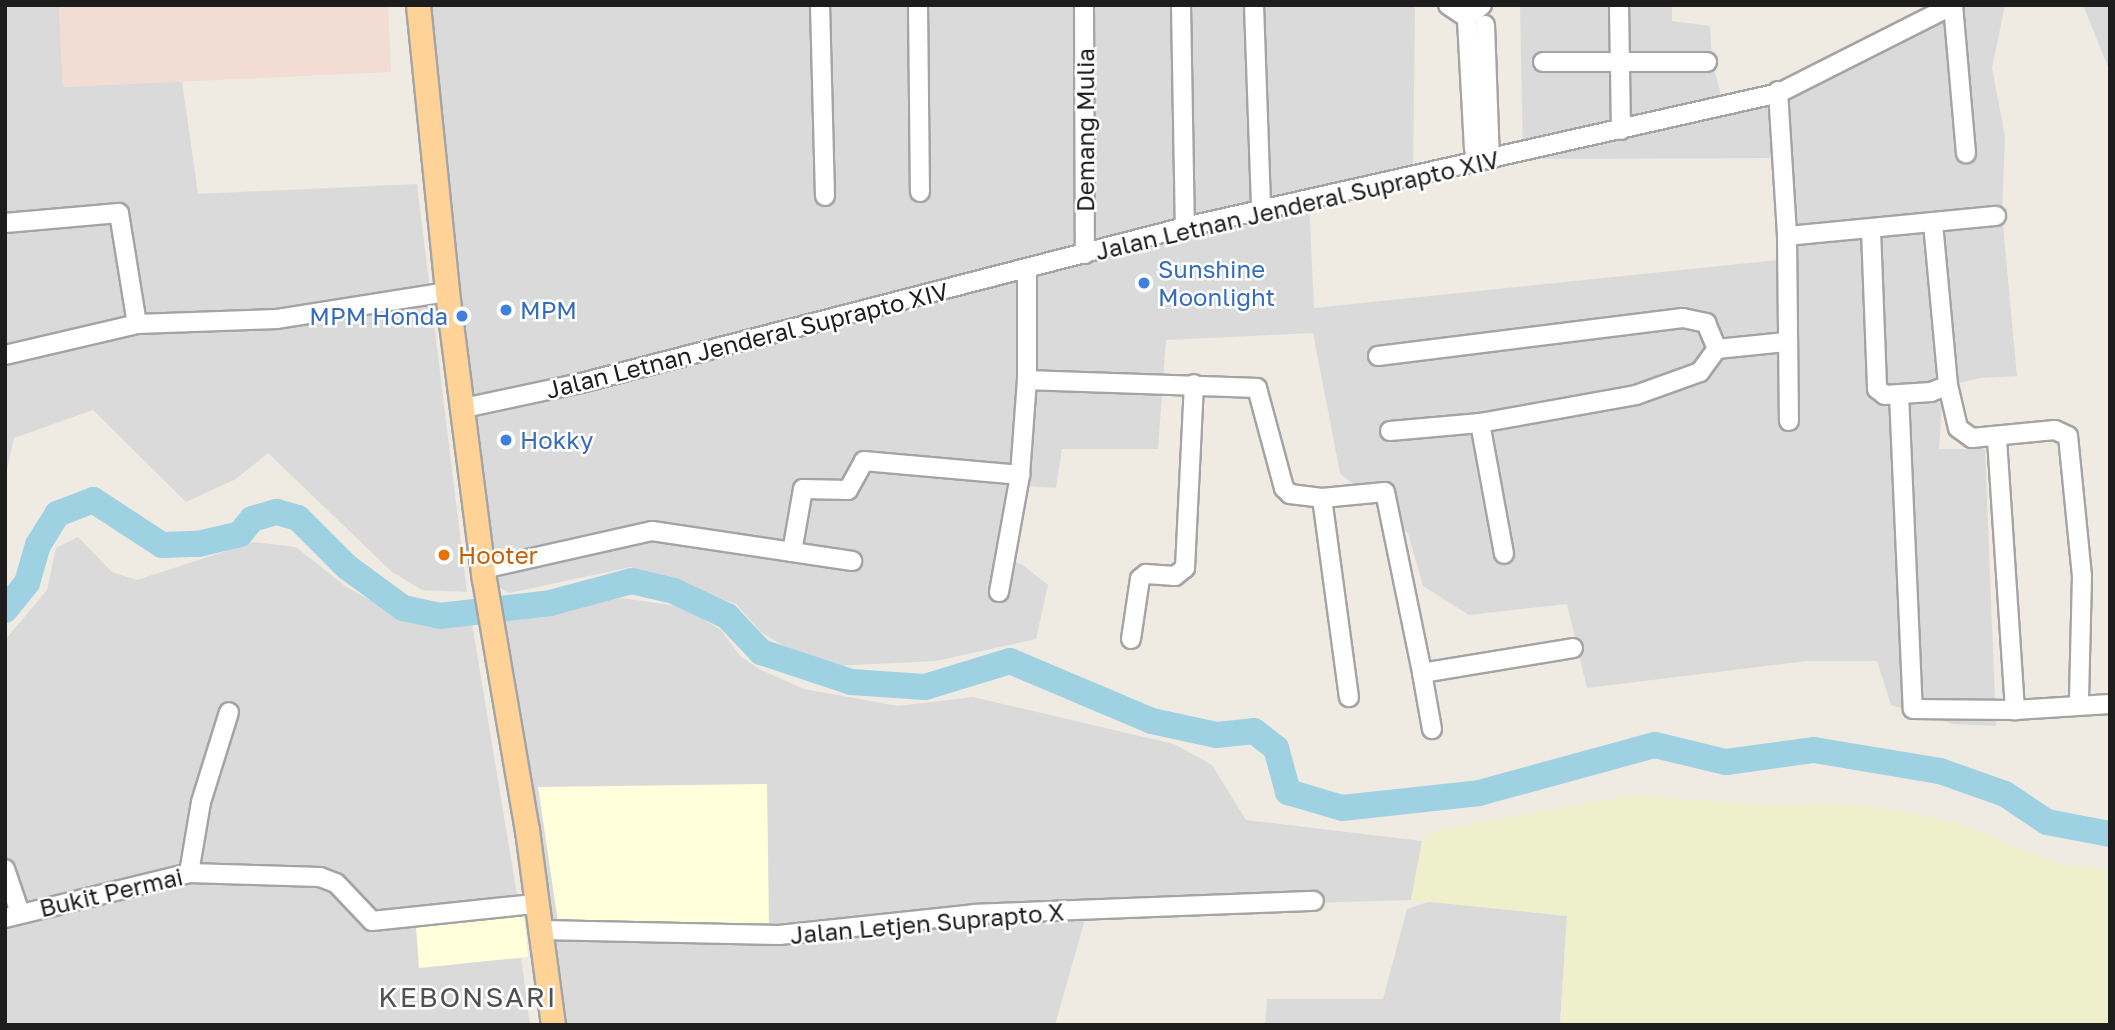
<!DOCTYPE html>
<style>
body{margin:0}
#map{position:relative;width:2115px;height:1030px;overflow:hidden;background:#efebe2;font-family:"Golos Text",sans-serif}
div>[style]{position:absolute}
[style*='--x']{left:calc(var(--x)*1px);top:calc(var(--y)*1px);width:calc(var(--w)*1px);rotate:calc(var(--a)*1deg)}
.residential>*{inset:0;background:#dbdada}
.education>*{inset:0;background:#ffffdb}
.military>*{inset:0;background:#f2dcd3}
.farmland>*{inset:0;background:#edf0cb}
.river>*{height:26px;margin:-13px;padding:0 13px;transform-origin:13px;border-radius:13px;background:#9ed1e1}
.roads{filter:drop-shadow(2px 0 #a4a4a4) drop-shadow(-2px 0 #a4a4a4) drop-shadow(0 2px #a4a4a4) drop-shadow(0 -2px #a4a4a4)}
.minor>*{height:18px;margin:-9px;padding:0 9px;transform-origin:9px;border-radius:9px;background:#fff}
.major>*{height:23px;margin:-11.5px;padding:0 11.5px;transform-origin:11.5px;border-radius:11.5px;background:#ffd297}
.dots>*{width:19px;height:19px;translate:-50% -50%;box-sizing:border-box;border:4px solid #fff;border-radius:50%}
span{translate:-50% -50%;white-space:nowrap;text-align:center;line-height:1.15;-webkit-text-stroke:5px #fff;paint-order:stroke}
.street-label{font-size:24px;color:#1d1d1d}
.shop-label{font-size:24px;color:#366cbe}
.left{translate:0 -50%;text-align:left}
.right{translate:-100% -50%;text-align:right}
.food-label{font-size:24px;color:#c56008}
.quarter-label{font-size:28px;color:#505050;letter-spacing:2px}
.frame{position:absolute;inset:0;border:7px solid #1d1d1d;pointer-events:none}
</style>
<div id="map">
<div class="residential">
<i style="clip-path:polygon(5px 5px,59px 5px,63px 87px,182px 81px,198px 194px,417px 184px,467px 592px,422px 590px,392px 572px,268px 453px,236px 479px,186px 502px,93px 410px,14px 438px,5px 478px)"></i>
<i style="clip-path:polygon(418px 5px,1415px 5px,1413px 178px,1309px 200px,1314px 308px,1787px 259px,1782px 158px,1523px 159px,1520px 5px,1672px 5px,1672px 21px,1710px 26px,1712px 61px,1723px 103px,1778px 91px,1940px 5px,2005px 5px,1992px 68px,2005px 136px,2002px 214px,2017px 376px,1980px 378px,1943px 387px,1939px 449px,1985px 449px,1996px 726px,1953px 724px,1891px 705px,1877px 661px,1806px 661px,1587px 688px,1567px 604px,1469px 615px,1423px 586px,1408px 533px,1340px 473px,1313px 333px,1166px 340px,1158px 449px,1062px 449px,1056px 488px,1007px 485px,1002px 558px,1023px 565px,1048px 585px,1036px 639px,936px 661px,834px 666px,788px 649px,761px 632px,736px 604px,631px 567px,509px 593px,487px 580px)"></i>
<i style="clip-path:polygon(2083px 5px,2110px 5px,2110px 72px)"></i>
<i style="clip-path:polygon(78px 537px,112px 572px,137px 580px,254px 542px,296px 547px,345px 586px,387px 610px,425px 626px,472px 623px,517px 895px,515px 911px,530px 1025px,5px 1025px,5px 640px,47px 590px,56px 548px)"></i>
<i style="clip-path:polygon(621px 598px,678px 606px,698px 616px,721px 630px,740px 656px,759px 669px,804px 689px,898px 706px,973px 697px,1174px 744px,1212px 765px,1246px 820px,1422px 841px,1411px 900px,1088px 909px,1055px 1025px,560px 1025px,502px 622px)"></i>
<i style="clip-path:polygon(1431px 901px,1567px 916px,1560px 1025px,1265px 1025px,1267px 999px,1383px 999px,1407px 909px)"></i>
</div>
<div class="education">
<i style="clip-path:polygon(767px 784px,769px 928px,558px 922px,538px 787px)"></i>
<i style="clip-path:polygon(524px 916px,528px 957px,419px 968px,416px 926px)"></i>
</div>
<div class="military">
<i style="clip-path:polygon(59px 5px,388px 5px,391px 72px,63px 87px)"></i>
</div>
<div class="farmland">
<i style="clip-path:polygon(1632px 795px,1766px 805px,1844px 804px,1915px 814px,1962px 825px,2062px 865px,2110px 869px,2110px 1025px,1560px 1025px,1567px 916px,1411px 900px,1422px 841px,1435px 831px)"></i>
</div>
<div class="river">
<i style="--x:5;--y:610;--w:35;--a:-51"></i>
<i style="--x:27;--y:583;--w:40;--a:-74"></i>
<i style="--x:38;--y:545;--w:36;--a:-58"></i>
<i style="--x:57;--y:514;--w:39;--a:-21"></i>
<i style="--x:93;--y:500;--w:82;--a:33.1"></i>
<i style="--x:162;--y:545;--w:36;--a:-2"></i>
<i style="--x:198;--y:544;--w:43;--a:-13.4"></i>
<i style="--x:240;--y:534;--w:19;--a:-51"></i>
<i style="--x:252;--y:519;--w:26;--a:-16"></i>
<i style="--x:277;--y:512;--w:22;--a:16"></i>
<i style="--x:298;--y:518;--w:69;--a:45"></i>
<i style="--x:347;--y:567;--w:69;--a:36.2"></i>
<i style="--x:403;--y:608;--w:38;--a:12"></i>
<i style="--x:440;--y:616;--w:111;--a:-6.7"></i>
<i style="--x:550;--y:603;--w:85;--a:-15"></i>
<i style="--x:632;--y:581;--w:43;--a:13.4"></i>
<i style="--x:674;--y:591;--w:59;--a:25.3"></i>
<i style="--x:727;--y:616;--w:50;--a:46.6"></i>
<i style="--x:761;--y:652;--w:95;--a:18.4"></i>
<i style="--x:851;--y:682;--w:74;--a:3.9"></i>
<i style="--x:925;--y:687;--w:89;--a:-17"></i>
<i style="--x:1010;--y:661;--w:154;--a:22.9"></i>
<i style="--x:1152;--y:721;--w:66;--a:12.2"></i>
<i style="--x:1217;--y:735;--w:37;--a:-6"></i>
<i style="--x:1254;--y:731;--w:28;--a:38"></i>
<i style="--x:1276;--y:748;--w:46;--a:74.7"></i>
<i style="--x:1288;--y:792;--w:56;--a:16.5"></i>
<i style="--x:1342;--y:808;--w:138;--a:-6.2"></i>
<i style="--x:1479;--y:793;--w:182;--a:-15.3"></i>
<i style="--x:1655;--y:745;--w:73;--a:13.5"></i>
<i style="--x:1726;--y:762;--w:89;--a:-7.8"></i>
<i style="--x:1814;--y:750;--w:128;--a:9.5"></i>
<i style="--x:1940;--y:771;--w:69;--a:19.5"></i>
<i style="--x:2005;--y:794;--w:50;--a:33.7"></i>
<i style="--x:2047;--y:822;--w:64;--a:10.8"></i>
</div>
<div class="roads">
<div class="minor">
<i style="--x:820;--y:5;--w:191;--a:88.5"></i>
<i style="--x:918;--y:5;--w:187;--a:89.4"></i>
<i style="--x:1084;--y:5;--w:249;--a:89.8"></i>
<i style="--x:1181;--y:5;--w:222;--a:89"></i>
<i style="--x:1254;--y:5;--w:205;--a:88"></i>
<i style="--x:1448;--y:5;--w:23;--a:34"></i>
<i style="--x:1619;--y:5;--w:125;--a:89.1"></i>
<i style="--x:1953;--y:5;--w:149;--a:85"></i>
<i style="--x:1485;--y:25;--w:135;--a:87.9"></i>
<i style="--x:1543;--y:62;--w:164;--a:0"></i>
<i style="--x:1778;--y:91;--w:145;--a:86.4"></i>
<i style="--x:1787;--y:236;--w:185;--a:89.4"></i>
<i style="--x:1474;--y:149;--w:131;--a:-93.1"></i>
<i style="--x:1467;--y:18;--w:20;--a:-41"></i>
<i style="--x:5;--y:223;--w:114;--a:-5"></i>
<i style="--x:119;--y:213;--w:112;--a:80.8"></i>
<i style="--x:1871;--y:230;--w:159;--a:87.8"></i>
<i style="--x:1877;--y:389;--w:10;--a:37"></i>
<i style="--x:1885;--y:395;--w:46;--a:-3.7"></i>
<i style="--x:1931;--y:392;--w:18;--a:-22"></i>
<i style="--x:1948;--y:385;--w:163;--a:-95.3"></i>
<i style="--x:1787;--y:236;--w:210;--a:-5.5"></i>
<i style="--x:5;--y:355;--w:136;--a:-13.2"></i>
<i style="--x:137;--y:324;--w:140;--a:-2"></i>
<i style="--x:277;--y:319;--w:172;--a:-9"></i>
<i style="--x:1378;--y:356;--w:307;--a:-7.1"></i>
<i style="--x:1683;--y:318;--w:24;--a:12"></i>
<i style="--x:1706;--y:323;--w:28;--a:67"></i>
<i style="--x:1027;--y:380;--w:230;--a:2"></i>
<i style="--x:1257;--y:388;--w:104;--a:74.9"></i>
<i style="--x:1284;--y:488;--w:8;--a:45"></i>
<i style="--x:1290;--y:494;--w:32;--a:7"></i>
<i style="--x:1322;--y:498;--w:63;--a:-5.4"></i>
<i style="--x:1385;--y:492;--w:185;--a:78.4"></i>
<i style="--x:1422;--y:673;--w:153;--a:-9.4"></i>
<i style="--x:1948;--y:385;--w:44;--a:76.9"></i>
<i style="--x:1958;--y:428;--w:17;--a:36"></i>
<i style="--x:1972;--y:438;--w:83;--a:-5.5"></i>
<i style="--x:2055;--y:430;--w:14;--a:25"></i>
<i style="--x:2068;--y:436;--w:141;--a:84.3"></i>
<i style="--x:2082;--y:576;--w:127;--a:91.4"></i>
<i style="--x:1899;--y:394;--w:315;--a:87.5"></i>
<i style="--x:1913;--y:709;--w:102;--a:0.6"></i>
<i style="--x:2015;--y:710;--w:95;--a:-3.6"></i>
<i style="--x:464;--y:408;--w:120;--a:-12.1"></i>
<i style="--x:581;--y:383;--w:624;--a:-14.48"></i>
<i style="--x:1185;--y:227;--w:609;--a:-12.71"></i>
<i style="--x:1779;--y:93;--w:195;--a:-26.8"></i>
<i style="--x:1480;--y:423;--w:133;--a:79.6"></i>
<i style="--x:1390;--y:431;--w:90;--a:-5.1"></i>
<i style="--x:1480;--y:423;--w:158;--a:-10.2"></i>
<i style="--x:1636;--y:395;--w:68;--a:-19.8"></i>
<i style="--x:1700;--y:372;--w:29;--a:-54"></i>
<i style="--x:1717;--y:349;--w:69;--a:-5.8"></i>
<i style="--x:1997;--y:439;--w:272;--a:86.2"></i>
<i style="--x:1322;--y:498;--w:201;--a:82.3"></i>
<i style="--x:792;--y:552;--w:61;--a:8.5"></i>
<i style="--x:483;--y:569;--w:173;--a:-12.7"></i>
<i style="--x:652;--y:531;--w:142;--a:8.5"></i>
<i style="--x:792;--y:552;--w:64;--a:-80.1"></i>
<i style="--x:803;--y:489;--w:45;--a:1.3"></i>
<i style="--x:848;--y:490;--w:33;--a:-61"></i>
<i style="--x:864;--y:461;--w:157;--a:5.1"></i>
<i style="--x:999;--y:592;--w:119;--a:-79.8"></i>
<i style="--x:1020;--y:475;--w:95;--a:-85.8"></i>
<i style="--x:1027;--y:380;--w:109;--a:-90"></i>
<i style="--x:1131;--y:639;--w:61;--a:-81.5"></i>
<i style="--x:1140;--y:579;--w:8;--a:-40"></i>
<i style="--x:1146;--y:574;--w:29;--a:4"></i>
<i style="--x:1175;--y:576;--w:13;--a:-39"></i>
<i style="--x:1185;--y:568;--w:184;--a:-87.2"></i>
<i style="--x:1422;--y:673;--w:57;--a:79.9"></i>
<i style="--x:5;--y:869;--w:46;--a:71.2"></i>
<i style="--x:189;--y:873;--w:72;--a:-80.4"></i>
<i style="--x:201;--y:802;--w:94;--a:-72.7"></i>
<i style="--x:5;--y:918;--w:189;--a:-13.7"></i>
<i style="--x:189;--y:873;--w:131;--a:1.7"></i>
<i style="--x:320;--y:877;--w:17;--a:21"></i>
<i style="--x:336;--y:883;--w:52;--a:46.5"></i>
<i style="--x:372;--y:921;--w:164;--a:-6"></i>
<i style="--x:540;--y:930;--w:239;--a:1.2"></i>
<i style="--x:779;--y:935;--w:196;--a:-6.1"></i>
<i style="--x:974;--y:914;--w:340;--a:-2.2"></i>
</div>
<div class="major">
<i style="--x:418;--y:5;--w:288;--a:84.2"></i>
<i style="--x:447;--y:292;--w:289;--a:82.7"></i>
<i style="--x:484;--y:579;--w:255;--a:80.3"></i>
<i style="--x:527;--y:830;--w:197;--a:82.4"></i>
</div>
</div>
<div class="dots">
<i style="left:1144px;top:283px;background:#3f7fe0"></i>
<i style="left:506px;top:310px;background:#3f7fe0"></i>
<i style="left:462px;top:316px;background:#3f7fe0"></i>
<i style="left:506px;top:440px;background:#3f7fe0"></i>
<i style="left:444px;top:555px;background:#e8710a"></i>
</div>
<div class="street-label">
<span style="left:1085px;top:130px;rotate:-90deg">Demang Mulia</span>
<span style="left:1297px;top:205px;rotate:-13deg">Jalan Letnan Jenderal Suprapto XIV</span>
<span style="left:747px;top:340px;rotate:-14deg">Jalan Letnan Jenderal Suprapto XIV</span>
<span style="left:111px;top:892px;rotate:-13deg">Bukit Permai</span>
<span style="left:927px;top:923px;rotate:-5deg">Jalan Letjen Suprapto X</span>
</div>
<div class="shop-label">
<span class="left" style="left:1158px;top:283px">Sunshine<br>Moonlight</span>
<span class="left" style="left:520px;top:310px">MPM</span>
<span class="right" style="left:448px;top:316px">MPM Honda</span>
<span class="left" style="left:520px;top:440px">Hokky</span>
</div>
<div class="food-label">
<span class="left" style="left:458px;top:555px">Hooter</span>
</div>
<div class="quarter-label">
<span style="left:468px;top:997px">KEBONSARI</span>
</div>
<div class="frame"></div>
</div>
